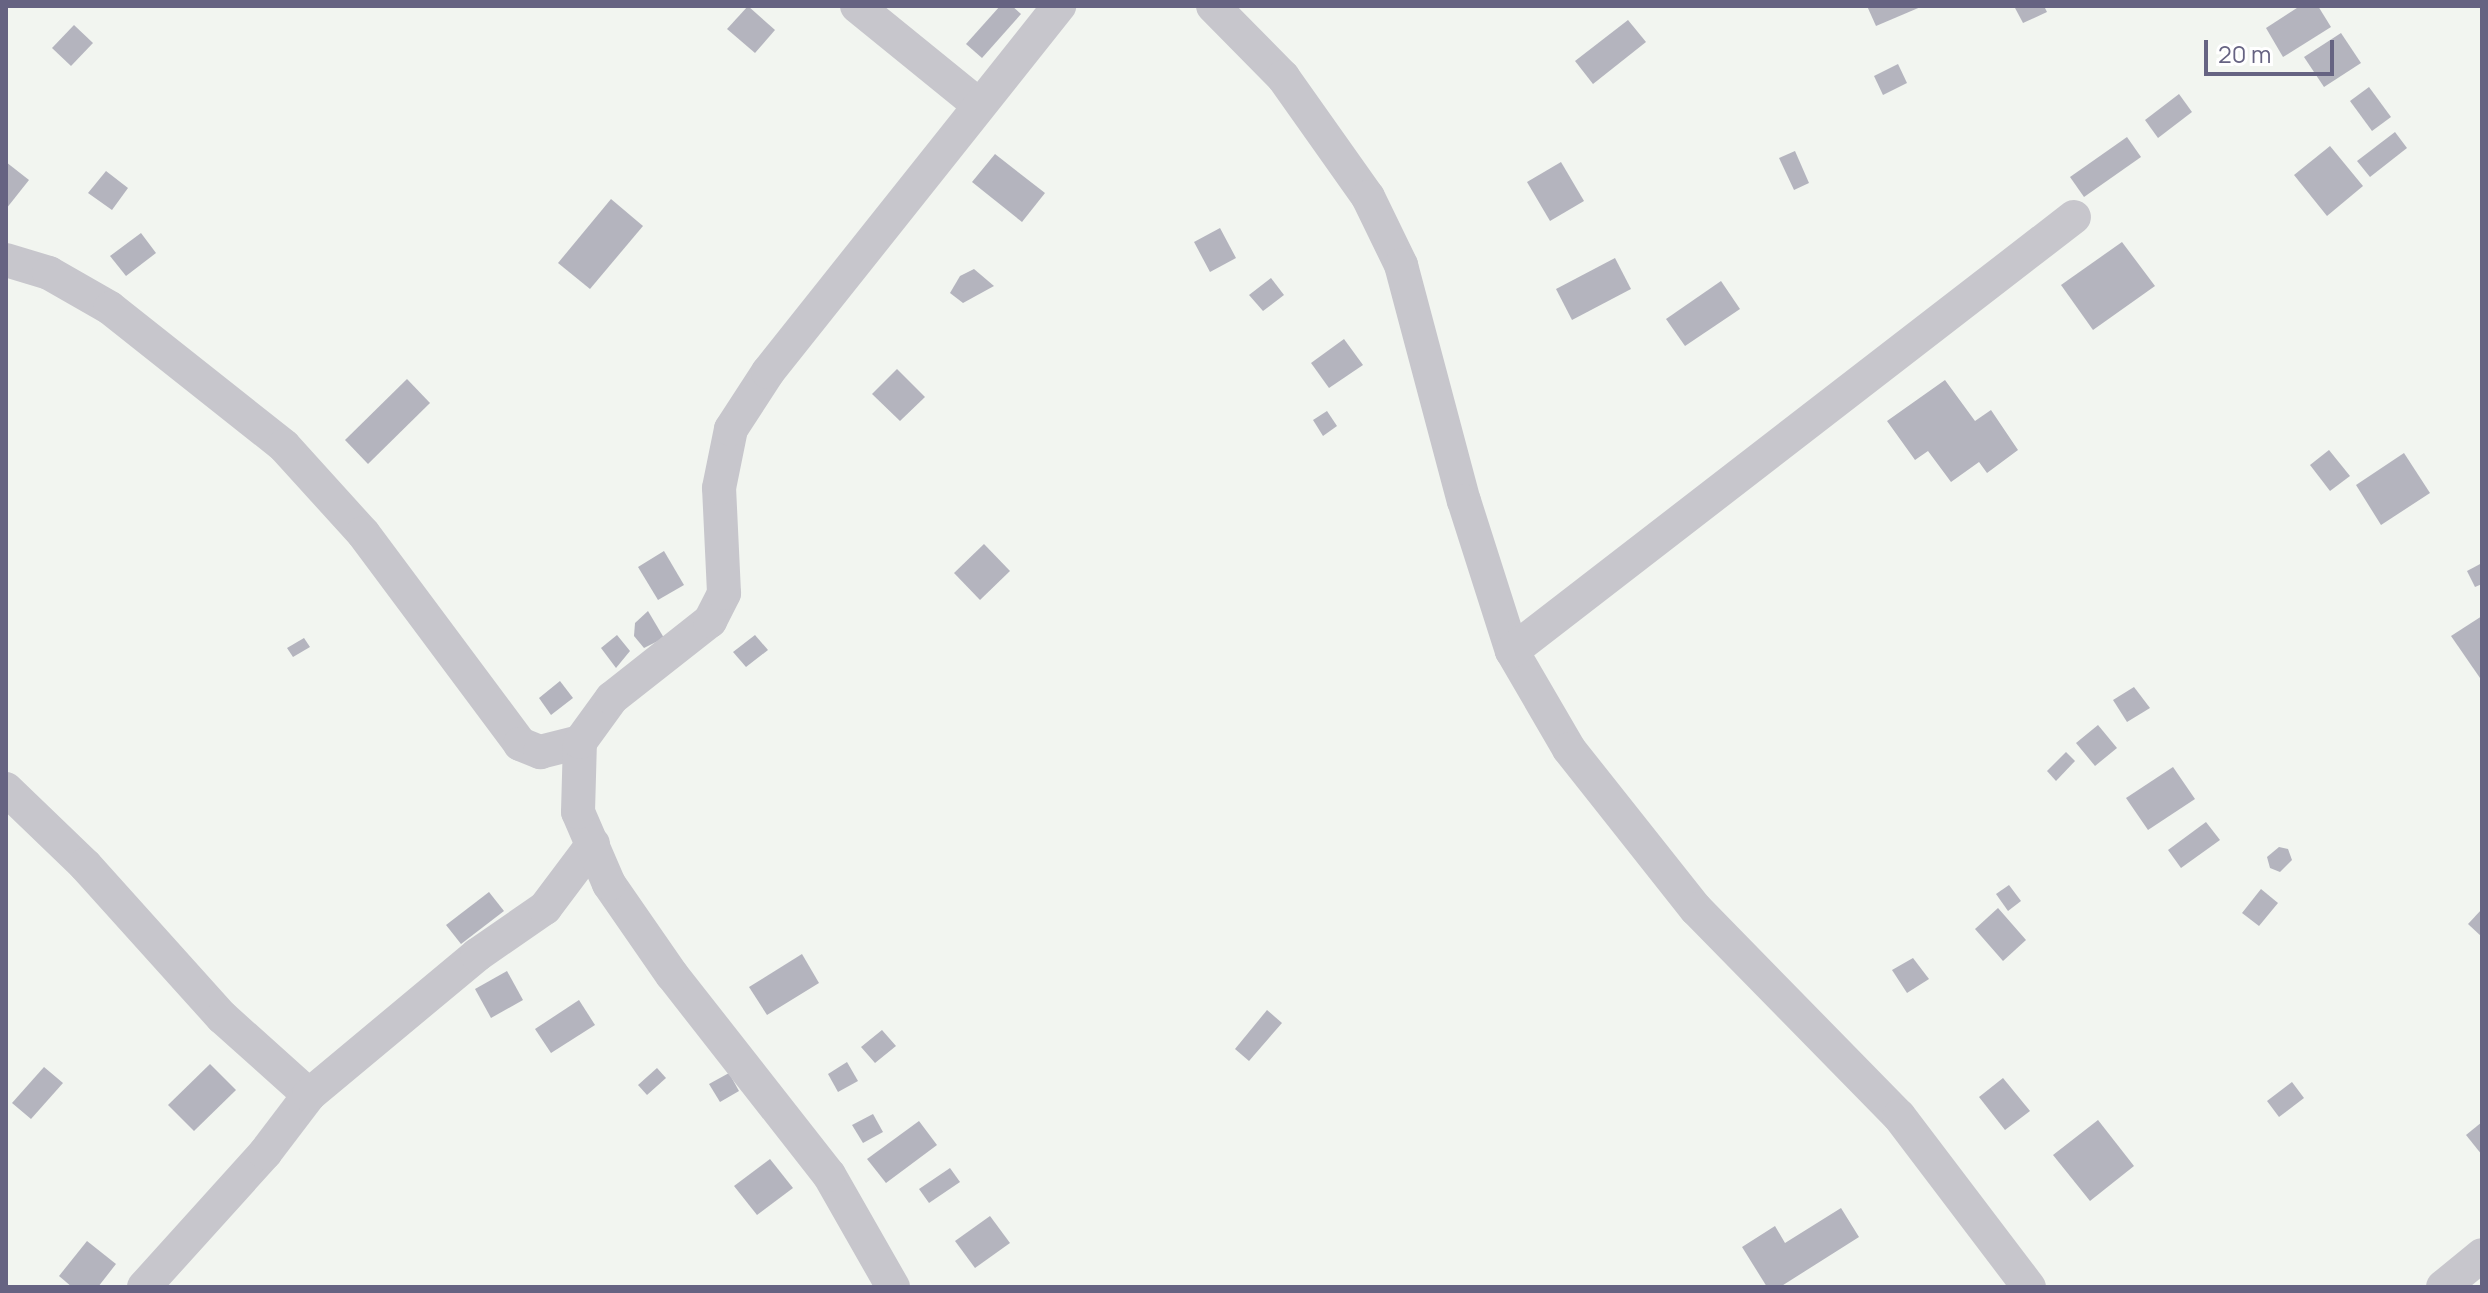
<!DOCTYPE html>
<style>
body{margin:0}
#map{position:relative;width:2488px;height:1293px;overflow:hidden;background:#f2f5f0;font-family:Manrope,sans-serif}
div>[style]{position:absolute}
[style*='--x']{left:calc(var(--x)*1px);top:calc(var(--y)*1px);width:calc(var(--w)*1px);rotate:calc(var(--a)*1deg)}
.building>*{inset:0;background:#b4b4be}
.minor>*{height:34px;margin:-17px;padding:0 17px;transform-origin:17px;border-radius:17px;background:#c7c6cc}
span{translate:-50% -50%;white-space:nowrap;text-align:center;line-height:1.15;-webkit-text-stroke:8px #fff;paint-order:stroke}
.frame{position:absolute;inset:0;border:8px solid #666382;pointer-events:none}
.scale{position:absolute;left:2204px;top:40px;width:130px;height:36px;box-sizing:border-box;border:4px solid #666382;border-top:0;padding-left:10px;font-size:24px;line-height:28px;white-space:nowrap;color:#666382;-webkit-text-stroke:6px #fff;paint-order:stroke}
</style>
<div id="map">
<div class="building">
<i style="clip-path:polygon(748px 6px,775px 30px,755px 53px,727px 29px)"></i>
<i style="clip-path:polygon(1000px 6px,1012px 6px,1021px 14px,982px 58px,966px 44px)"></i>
<i style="clip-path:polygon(1867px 6px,1923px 6px,1876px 26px)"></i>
<i style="clip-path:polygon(2014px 6px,2044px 6px,2047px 12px,2023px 23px)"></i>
<i style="clip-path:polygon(2300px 6px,2318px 6px,2331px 27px,2283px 57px,2266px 28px)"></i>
<i style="clip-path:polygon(1628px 20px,1646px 42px,1593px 84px,1575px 61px)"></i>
<i style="clip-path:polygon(74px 25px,93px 43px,71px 66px,52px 48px)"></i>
<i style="clip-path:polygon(2341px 33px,2361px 63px,2324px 87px,2304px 57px)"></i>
<i style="clip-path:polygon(1898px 64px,1907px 83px,1883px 95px,1874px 76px)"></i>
<i style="clip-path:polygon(2369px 87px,2391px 117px,2372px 131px,2350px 101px)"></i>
<i style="clip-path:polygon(2179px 94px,2192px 112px,2158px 138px,2145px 120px)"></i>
<i style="clip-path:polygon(2395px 132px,2407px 148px,2370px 177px,2357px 161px)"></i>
<i style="clip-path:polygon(2127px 137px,2141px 157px,2084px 197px,2070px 177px)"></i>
<i style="clip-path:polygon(2330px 146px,2363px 186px,2327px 216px,2294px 175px)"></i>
<i style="clip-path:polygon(1795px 151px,1809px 183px,1794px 190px,1779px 158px)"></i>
<i style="clip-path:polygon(995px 154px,1045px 193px,1022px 222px,972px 182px)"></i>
<i style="clip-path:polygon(6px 162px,29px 180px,6px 209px)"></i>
<i style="clip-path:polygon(1561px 162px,1584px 201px,1550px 221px,1527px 182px)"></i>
<i style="clip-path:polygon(106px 171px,128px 188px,112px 210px,88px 193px)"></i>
<i style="clip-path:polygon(611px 199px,643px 226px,590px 289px,558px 263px)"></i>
<i style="clip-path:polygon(1220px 228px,1236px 258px,1210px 272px,1194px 242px)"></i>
<i style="clip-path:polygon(141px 233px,156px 253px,126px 276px,110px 256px)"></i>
<i style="clip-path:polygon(2122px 242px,2155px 286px,2093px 330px,2061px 285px)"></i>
<i style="clip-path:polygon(1615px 258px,1631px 289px,1572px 320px,1556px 289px)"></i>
<i style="clip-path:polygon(974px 269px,994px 286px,963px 303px,950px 293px,960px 276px)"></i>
<i style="clip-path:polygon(1271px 278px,1284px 295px,1263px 311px,1249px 295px)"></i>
<i style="clip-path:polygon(1721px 281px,1740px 309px,1685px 346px,1666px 319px)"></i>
<i style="clip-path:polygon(1344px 339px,1363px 365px,1329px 388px,1311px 363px)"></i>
<i style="clip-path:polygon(897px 369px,925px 397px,900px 421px,872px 394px)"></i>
<i style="clip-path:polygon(407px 379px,430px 403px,368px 464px,345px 440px)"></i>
<i style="clip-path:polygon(1945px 380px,1975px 421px,1991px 410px,2018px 450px,1987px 473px,1979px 462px,1951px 482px,1928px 451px,1915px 460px,1887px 421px)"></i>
<i style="clip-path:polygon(1327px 411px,1337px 426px,1323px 436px,1313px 420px)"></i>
<i style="clip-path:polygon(2329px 450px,2350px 476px,2330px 491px,2310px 465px)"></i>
<i style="clip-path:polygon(2404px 453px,2430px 493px,2381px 525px,2356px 485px)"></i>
<i style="clip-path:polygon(984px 544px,1010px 571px,980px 600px,954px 573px)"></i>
<i style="clip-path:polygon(664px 551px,684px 585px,658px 600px,638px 567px)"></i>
<i style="clip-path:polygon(2482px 563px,2482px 584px,2475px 587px,2467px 571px)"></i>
<i style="clip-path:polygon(648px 611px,664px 638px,644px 648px,634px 636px,635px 623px)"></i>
<i style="clip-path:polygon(2482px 616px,2482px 677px,2480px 678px,2451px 636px)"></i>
<i style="clip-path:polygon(617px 635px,630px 651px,616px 668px,601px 648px)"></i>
<i style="clip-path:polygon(755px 635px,768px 650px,746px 667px,733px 652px)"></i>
<i style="clip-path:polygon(304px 638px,310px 647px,293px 657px,287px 648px)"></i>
<i style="clip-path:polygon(560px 681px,573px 698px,551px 715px,539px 698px)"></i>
<i style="clip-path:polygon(2134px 687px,2150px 708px,2127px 722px,2113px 700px)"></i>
<i style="clip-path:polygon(2098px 725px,2117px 748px,2095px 766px,2076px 743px)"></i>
<i style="clip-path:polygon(2066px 752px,2075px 761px,2056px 781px,2047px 771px)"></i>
<i style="clip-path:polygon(2173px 767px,2195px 799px,2148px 830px,2126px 798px)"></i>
<i style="clip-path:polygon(2206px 822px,2220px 840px,2181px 868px,2168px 850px)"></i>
<i style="clip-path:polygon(2279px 847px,2288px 849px,2292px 860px,2280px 872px,2270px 868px,2267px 857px)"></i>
<i style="clip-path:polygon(2009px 885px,2021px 901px,2008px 911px,1996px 894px)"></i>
<i style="clip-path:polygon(2261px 889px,2278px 903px,2259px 926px,2242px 913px)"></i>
<i style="clip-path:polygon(489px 892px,504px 911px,461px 944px,446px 925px)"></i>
<i style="clip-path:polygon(1998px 908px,2026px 940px,2003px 961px,1975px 929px)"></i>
<i style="clip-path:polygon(2482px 909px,2482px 937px,2468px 924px)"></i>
<i style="clip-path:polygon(802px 954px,819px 983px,767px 1015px,749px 987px)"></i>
<i style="clip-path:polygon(1913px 958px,1929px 979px,1907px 993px,1892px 970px)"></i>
<i style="clip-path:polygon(507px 971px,523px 1000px,491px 1018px,475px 989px)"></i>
<i style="clip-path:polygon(579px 1000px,595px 1025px,551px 1053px,535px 1029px)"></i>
<i style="clip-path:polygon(1267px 1010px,1282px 1023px,1249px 1061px,1235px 1049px)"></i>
<i style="clip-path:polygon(882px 1030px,896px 1046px,875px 1063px,861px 1047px)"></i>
<i style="clip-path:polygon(847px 1062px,858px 1081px,838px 1092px,828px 1074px)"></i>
<i style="clip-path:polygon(210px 1064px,236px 1090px,194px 1131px,168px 1105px)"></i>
<i style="clip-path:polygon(44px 1067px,63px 1083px,31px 1119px,12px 1103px)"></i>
<i style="clip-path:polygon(657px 1068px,666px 1078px,647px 1095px,638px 1085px)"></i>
<i style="clip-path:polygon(729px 1073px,739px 1091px,720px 1102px,709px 1084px)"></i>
<i style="clip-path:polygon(2003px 1078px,2030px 1111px,2005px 1130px,1979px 1097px)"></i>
<i style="clip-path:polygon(2292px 1082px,2304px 1098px,2279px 1117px,2267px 1101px)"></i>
<i style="clip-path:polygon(873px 1114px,883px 1132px,863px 1143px,852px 1125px)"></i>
<i style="clip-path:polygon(2098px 1120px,2134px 1166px,2090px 1201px,2053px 1155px)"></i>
<i style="clip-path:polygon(919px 1121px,937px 1145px,886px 1183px,867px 1159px)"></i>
<i style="clip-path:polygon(2482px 1122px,2482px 1155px,2466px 1135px)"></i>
<i style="clip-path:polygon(770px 1159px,793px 1188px,757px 1215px,734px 1186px)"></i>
<i style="clip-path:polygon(950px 1168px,960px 1182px,929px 1203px,919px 1189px)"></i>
<i style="clip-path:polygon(1841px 1208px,1859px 1237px,1780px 1287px,1767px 1287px,1742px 1247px,1775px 1226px,1785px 1243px)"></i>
<i style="clip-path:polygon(990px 1216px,1010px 1243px,975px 1268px,955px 1241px)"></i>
<i style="clip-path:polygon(87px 1241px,116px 1264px,98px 1287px,72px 1287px,59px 1276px)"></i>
</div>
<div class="minor">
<i style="--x:857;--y:6;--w:157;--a:39.1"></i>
<i style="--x:1213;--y:6;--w:100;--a:45.4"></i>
<i style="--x:1283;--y:77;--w:147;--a:54.7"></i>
<i style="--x:1368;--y:197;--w:76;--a:64.1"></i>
<i style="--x:1401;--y:265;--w:244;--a:75.1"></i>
<i style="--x:1464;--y:501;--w:157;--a:72.3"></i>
<i style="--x:1512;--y:651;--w:113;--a:59.8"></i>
<i style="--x:1569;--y:749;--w:204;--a:51.6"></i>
<i style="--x:1696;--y:909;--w:290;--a:45.6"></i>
<i style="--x:1899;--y:1116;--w:215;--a:52.8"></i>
<i style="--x:6;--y:260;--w:45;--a:16.8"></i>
<i style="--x:49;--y:273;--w:70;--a:29.8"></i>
<i style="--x:110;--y:308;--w:222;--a:38.4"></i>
<i style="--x:284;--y:446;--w:118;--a:47.8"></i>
<i style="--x:363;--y:533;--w:263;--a:53.3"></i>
<i style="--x:520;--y:744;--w:22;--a:22"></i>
<i style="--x:540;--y:752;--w:41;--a:-14"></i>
<i style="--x:1512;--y:651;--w:710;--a:-37.68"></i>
<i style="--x:6;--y:789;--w:110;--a:43.9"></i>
<i style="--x:85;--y:865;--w:205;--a:48"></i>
<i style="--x:222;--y:1017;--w:117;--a:41.9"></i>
<i style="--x:144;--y:1287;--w:181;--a:-47.9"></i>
<i style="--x:265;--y:1153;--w:73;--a:-52.8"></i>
<i style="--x:309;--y:1095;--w:219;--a:-39.8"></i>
<i style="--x:477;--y:955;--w:83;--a:-34.7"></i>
<i style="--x:545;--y:908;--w:80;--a:-53.1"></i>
<i style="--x:893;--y:1287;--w:129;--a:-119.7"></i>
<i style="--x:829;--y:1175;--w:254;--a:-128.1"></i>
<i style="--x:672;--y:975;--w:111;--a:-124.7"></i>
<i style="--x:609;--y:884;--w:78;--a:-113.3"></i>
<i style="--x:578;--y:812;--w:70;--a:-88.4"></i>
<i style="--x:580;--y:742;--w:54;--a:-54"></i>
<i style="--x:612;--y:698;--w:125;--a:-38.2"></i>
<i style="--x:710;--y:621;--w:31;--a:-63"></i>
<i style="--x:724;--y:593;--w:105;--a:-92.7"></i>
<i style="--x:719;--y:488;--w:60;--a:-78.5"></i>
<i style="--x:731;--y:429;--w:68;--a:-57"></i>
<i style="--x:768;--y:372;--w:468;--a:-51.5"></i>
<i style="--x:2443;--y:1287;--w:50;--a:-39.4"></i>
</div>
<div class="frame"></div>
<div class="scale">20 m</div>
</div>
